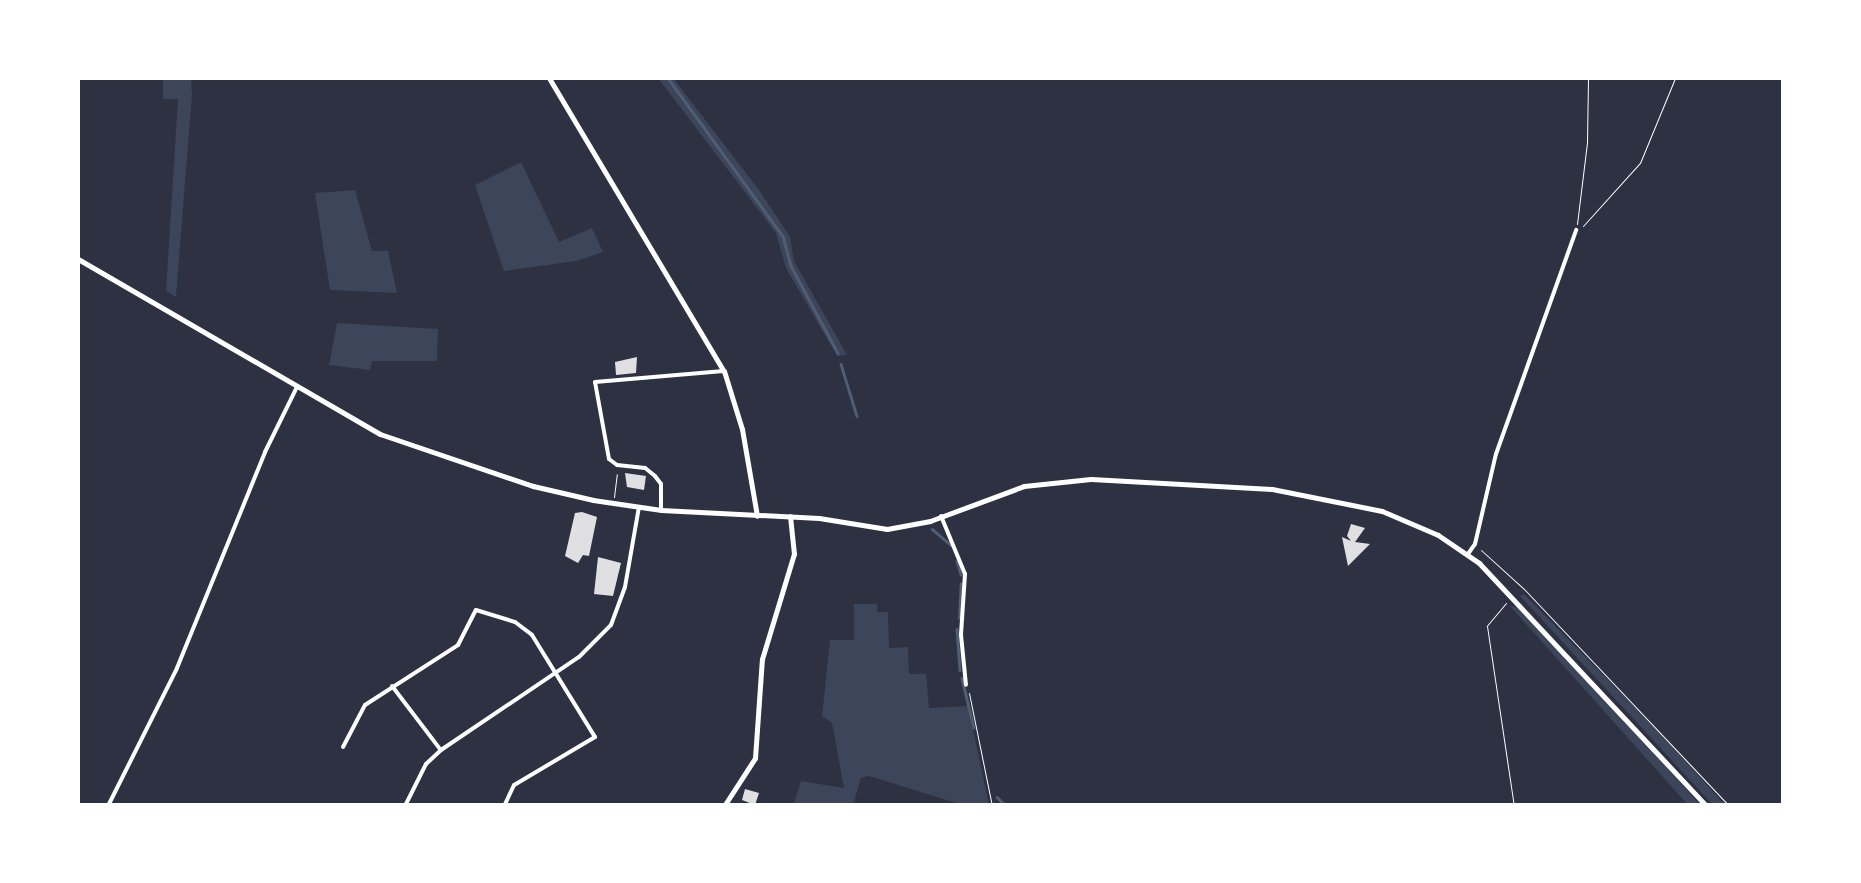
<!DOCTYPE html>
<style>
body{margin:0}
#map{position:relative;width:1861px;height:883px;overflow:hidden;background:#2d3142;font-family:"Open Sans",sans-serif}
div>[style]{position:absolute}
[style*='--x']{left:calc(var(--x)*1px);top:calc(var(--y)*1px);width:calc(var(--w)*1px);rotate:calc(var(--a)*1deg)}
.green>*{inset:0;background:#3c4559}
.stream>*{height:2.5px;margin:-1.25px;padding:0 1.25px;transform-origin:1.25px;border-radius:1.25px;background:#4f5d75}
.building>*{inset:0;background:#e0e0e3}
.path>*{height:1px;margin:-0.5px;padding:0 0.5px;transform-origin:0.5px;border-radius:0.5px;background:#fff}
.minor>*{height:4px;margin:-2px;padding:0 2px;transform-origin:2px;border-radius:2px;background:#fff}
.tertiary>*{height:5px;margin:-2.5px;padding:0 2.5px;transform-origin:2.5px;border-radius:2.5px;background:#fff}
.secondary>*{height:5px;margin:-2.5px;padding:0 2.5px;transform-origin:2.5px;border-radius:2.5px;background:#fff}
span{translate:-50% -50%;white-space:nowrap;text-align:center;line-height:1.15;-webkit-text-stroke:8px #fff;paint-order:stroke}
.frame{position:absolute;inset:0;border:80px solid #fff;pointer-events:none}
</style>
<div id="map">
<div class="green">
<i style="clip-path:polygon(163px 78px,191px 78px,192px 94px,176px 297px,166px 291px,178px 99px,163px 99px)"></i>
<i style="clip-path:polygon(658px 78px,673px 78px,759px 190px,790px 237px,794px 261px,847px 355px,837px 356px,786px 268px,776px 233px)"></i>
<i style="clip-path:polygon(521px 162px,559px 242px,592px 228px,603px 252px,576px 261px,504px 271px,475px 185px)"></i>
<i style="clip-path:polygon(355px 190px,372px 251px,388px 251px,397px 293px,330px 290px,315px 193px)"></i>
<i style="clip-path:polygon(337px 323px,438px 329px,437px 361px,372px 361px,370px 370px,329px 365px)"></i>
<i style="clip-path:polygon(1524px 594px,1663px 736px,1725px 805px,1713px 805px,1520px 596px)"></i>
<i style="clip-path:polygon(854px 604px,877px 604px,877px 612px,888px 612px,889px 648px,908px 647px,909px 674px,926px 674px,929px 708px,968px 706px,989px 805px,963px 805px,869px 776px,861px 778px,853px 805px,793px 806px,801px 781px,844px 788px,832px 723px,822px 716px,830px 640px,854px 640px)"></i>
<i style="clip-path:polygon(1510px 606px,1518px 607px,1599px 691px,1700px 805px,1688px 805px)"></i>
</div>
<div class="stream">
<i style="--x:668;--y:78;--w:195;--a:54"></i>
<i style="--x:783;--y:236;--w:31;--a:75"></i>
<i style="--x:791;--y:266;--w:99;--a:61.6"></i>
<i style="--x:841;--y:364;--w:54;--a:72.9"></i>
<i style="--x:932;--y:529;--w:25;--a:40"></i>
<i style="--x:957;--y:561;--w:14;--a:73"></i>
<i style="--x:959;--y:618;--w:34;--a:-87"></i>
<i style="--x:957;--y:629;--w:41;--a:85.8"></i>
<i style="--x:962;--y:678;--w:51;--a:76.5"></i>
<i style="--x:997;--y:797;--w:13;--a:45"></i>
</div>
<div class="building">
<i style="clip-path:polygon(637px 357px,636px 373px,616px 375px,615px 362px)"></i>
<i style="clip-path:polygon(625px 473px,646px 476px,644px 490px,627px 487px)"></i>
<i style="clip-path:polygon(582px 512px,597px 517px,589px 556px,583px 555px,578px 563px,565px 556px,575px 513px)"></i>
<i style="clip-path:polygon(1351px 524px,1365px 528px,1355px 542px,1370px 544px,1348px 566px,1342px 537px,1351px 541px,1347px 536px)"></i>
<i style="clip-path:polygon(598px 557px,621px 563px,613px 596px,594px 594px)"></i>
<i style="clip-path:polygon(745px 789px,759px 793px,755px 805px,742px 800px)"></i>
</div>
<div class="path">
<i style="--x:1577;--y:224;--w:83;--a:-83"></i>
<i style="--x:1587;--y:142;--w:64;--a:-89.1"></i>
<i style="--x:1583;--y:226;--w:85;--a:-47.9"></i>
<i style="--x:1640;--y:163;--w:92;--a:-67.6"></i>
<i style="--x:614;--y:497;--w:23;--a:-83"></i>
<i style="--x:1481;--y:550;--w:59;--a:42.3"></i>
<i style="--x:1525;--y:590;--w:297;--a:46.6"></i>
<i style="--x:1506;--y:603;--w:30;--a:130"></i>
<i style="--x:1487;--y:626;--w:182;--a:81.5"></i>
<i style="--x:969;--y:693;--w:115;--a:78.5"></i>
</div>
<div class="minor">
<i style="--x:661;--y:510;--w:26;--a:-90"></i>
<i style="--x:661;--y:484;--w:10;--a:-127"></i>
<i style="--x:655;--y:476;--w:13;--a:-141"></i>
<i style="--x:645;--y:468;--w:28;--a:-174"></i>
<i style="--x:617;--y:465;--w:10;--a:-143"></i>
<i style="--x:609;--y:459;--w:78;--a:-100.3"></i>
<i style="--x:595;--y:382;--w:129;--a:-4.9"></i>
<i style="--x:941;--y:516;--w:63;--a:67.5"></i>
<i style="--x:965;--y:574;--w:61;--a:93.8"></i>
<i style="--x:961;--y:635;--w:50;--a:84.3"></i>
<i style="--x:1468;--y:554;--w:12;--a:-55"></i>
<i style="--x:1475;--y:544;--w:92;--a:-76.9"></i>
<i style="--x:1496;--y:454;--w:238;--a:-70.3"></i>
<i style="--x:392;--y:686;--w:79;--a:52.7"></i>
<i style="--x:343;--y:747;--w:47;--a:-62.4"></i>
<i style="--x:365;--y:705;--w:111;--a:-32.8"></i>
<i style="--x:458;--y:645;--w:39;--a:-63"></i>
<i style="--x:476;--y:610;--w:41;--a:17.1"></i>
<i style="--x:515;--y:622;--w:21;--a:37"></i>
<i style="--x:532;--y:635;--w:120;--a:58.3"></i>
<i style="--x:595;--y:737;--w:94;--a:149.3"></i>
<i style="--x:514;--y:785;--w:23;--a:115"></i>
<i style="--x:108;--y:806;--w:154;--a:-63.4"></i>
<i style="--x:177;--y:668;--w:233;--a:-67.8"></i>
<i style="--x:265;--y:452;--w:70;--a:-63.8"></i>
<i style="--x:405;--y:806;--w:47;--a:-63.4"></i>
<i style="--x:426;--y:764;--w:21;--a:-43"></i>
<i style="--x:441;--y:750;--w:166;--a:-34"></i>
<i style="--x:579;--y:657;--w:45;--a:-45"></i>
<i style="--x:611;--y:625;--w:40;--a:-69.8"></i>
<i style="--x:625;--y:587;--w:81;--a:-80.1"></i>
</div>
<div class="tertiary">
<i style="--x:549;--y:78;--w:341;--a:59.2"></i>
<i style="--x:724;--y:371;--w:61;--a:72.8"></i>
<i style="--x:742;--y:429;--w:88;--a:80.2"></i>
<i style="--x:724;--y:806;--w:57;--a:-57.1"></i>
<i style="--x:755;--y:758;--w:99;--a:-86"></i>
<i style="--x:762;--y:659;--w:110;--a:-73.1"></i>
<i style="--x:794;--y:554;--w:38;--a:-96"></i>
</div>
<div class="secondary">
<i style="--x:78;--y:259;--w:349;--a:30.1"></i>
<i style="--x:380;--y:434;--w:162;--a:18.8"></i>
<i style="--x:533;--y:486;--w:62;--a:13.1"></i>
<i style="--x:593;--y:500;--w:69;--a:8.4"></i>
<i style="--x:661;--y:510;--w:158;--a:2.9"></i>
<i style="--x:819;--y:518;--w:69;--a:9.2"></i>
<i style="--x:887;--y:529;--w:44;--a:-10.5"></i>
<i style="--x:930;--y:521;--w:100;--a:-20.4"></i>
<i style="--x:1024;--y:486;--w:67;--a:-6"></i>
<i style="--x:1091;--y:479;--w:181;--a:3.2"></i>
<i style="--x:1272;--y:489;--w:112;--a:11.3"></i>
<i style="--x:1382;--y:511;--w:61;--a:23.2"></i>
<i style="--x:1438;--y:535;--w:50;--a:34.3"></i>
<i style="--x:1479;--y:563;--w:333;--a:46.9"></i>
</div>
<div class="frame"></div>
</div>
